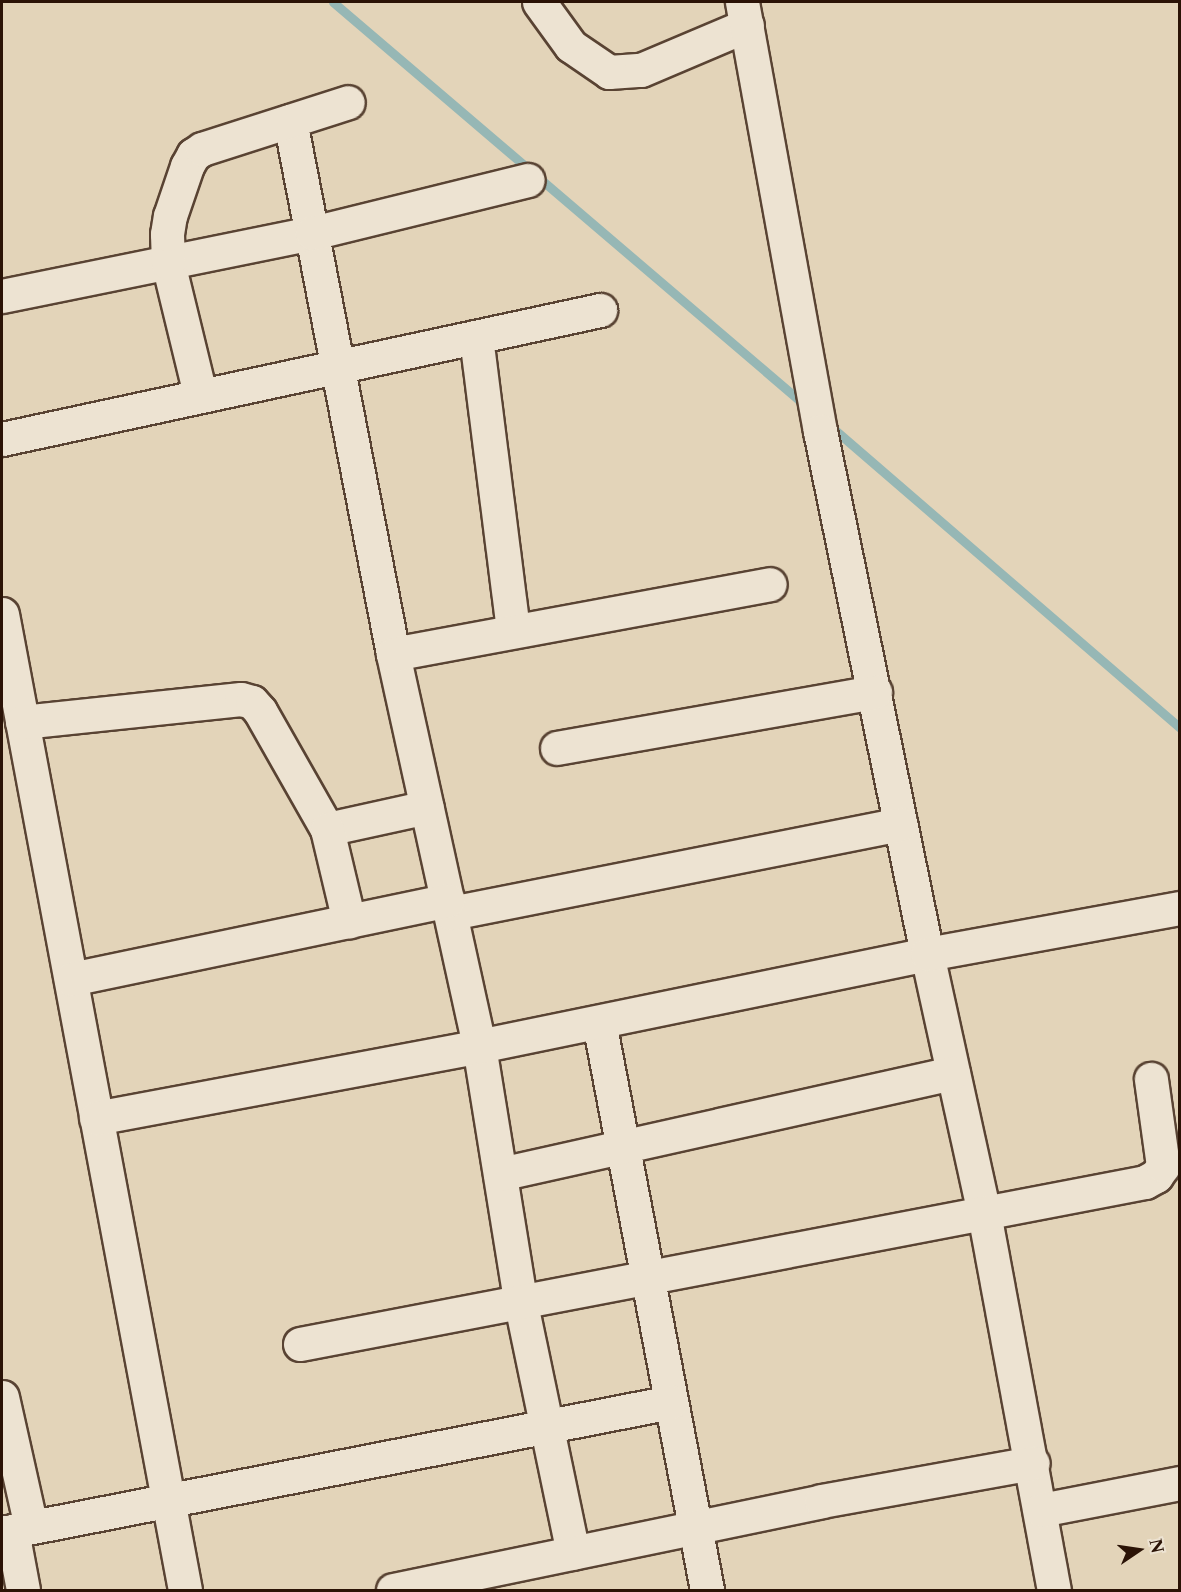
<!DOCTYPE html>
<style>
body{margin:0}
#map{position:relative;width:1181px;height:1592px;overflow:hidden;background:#e3d4b9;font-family:"Libre Caslon Text",serif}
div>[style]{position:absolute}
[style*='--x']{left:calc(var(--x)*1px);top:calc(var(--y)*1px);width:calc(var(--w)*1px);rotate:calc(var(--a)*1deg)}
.stream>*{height:9px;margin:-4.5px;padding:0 4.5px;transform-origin:4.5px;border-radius:4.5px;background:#96b7b5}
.roads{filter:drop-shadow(2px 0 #594333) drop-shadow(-2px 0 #594333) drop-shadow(0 2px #594333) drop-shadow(0 -2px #594333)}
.minor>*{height:33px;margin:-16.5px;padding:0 16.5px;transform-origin:16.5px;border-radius:16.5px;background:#ede3d2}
span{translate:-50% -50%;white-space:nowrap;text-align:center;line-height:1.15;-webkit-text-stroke:4.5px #ede3d2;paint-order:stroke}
.frame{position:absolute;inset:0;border:3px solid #2b1306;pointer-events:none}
.north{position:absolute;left:1109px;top:1520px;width:60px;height:60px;-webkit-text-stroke:4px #ede3d2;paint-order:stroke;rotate:77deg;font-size:16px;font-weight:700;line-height:24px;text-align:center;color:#2b1306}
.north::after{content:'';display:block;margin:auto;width:21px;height:27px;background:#2b1306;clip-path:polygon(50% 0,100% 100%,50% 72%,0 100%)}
</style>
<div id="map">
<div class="stream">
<i style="--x:333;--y:2;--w:622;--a:40.5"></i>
<i style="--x:828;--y:424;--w:465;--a:40.8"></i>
</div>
<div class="roads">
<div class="minor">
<i style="--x:539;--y:2;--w:54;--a:54"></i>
<i style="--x:571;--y:46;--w:46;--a:34.4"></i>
<i style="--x:609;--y:72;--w:32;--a:-4"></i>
<i style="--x:641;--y:70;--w:115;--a:-23"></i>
<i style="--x:742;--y:2;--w:436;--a:79.7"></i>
<i style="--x:820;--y:431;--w:534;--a:78.44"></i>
<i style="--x:927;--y:954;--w:265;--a:77.6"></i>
<i style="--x:984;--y:1213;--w:383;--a:79.5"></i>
<i style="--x:290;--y:121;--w:543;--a:79.06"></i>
<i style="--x:393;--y:654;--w:401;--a:77.6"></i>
<i style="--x:479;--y:1046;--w:261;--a:80.8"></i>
<i style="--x:521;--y:1304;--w:254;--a:78.2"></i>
<i style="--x:2;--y:296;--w:316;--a:-11.5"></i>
<i style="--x:312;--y:233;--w:222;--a:-13.8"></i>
<i style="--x:476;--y:337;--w:296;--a:82.8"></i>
<i style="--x:200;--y:394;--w:135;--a:-103.7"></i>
<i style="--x:168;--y:263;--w:29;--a:-92"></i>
<i style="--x:167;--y:234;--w:18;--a:-81"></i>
<i style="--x:170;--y:216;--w:53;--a:-71.2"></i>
<i style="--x:187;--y:166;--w:13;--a:-61"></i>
<i style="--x:193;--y:155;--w:11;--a:-34"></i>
<i style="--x:202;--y:149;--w:153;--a:-17.8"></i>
<i style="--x:2;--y:439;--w:612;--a:-12.17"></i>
<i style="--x:2;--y:614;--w:993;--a:79.38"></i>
<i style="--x:393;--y:654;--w:383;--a:-10.5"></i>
<i style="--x:22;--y:722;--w:220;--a:-6"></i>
<i style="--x:241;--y:699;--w:11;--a:15"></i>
<i style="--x:252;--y:702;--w:12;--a:48"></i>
<i style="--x:260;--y:711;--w:136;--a:60.4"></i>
<i style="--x:327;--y:829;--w:102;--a:-12.4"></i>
<i style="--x:557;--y:748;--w:323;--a:-10"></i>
<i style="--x:327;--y:829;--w:95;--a:76.6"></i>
<i style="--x:451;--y:913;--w:458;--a:-11.2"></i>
<i style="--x:71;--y:979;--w:385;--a:-11.8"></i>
<i style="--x:599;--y:1022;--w:578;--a:79.23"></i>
<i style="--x:96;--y:1118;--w:390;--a:-10.6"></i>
<i style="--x:479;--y:1046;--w:457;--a:-11.6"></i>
<i style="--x:927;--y:954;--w:257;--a:-10.3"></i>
<i style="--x:500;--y:1174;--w:464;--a:-12.6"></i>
<i style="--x:300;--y:1344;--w:860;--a:-10.85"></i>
<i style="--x:1145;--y:1182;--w:13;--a:-29"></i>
<i style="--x:1156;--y:1176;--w:12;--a:-55"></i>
<i style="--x:1163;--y:1166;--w:88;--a:-97.9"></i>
<i style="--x:2;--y:1397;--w:133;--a:77.4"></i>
<i style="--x:1041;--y:1510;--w:142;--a:-11"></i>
<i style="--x:12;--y:1531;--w:60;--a:79.4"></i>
<i style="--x:2;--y:1533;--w:682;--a:-11.08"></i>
<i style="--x:393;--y:1590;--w:437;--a:-11.7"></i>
<i style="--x:821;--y:1501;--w:215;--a:-10.2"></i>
</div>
</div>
<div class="frame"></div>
<div class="north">N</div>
</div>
